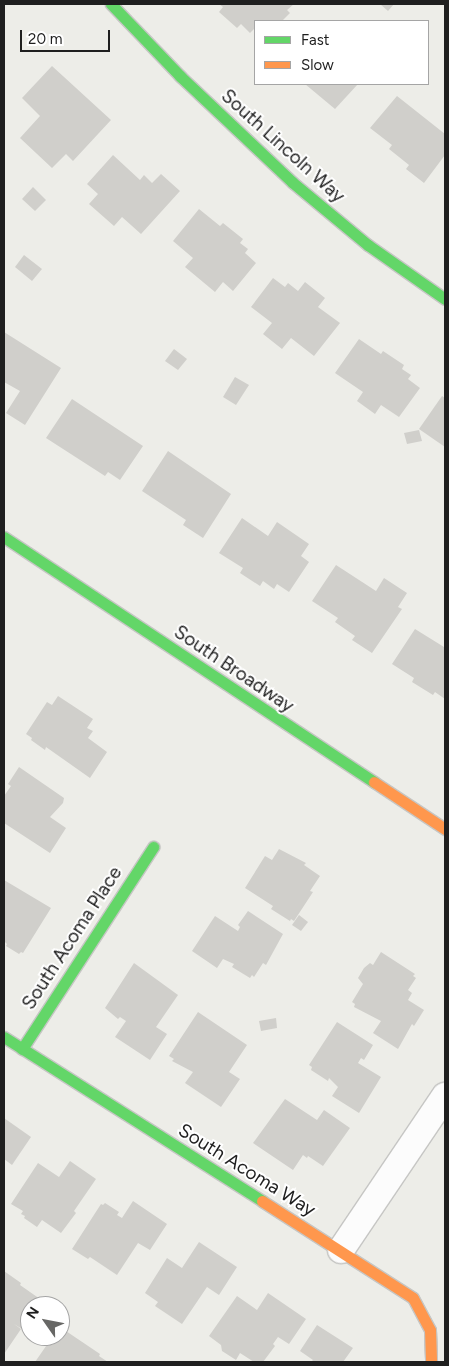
<!DOCTYPE html>
<style>
body{margin:0}
#map{position:relative;width:449px;height:1366px;overflow:hidden;background:#edede8;font-family:Figtree,sans-serif}
div>[style]{position:absolute}
[style*='--x']{left:calc(var(--x)*1px);top:calc(var(--y)*1px);width:calc(var(--w)*1px);rotate:calc(var(--a)*1deg)}
.building>*{inset:0;background:#d0cfcb}
.roads{filter:drop-shadow(1px 0 #c6c6c4) drop-shadow(-1px 0 #c6c6c4) drop-shadow(0 1px #c6c6c4) drop-shadow(0 -1px #c6c6c4)}
.street>*{height:26px;margin:-13px;padding:0 13px;transform-origin:13px;border-radius:13px;background:#fcfcfc}
.fast>*{height:11px;margin:-5.5px;padding:0 5.5px;transform-origin:5.5px;border-radius:5.5px;background:#63d668}
.slow>*{height:11px;margin:-5.5px;padding:0 5.5px;transform-origin:5.5px;border-radius:5.5px;background:#ff974d}
span{translate:-50% -50%;white-space:nowrap;text-align:center;line-height:1.15;-webkit-text-stroke:4px #fff;paint-order:stroke}
.street-label{font-size:19px;color:#1f1f1f}
.frame{position:absolute;inset:0;border:5px solid #1f1f1f;pointer-events:none}
.legend{position:absolute;left:254px;top:20px;width:175px;height:65px;box-sizing:border-box;background:#fff;border:1px solid #a5a5a5;margin:0;padding:6px 9px;list-style:none;font-size:15px;color:#1f1f1f}
.legend li{display:flex;align-items:center;gap:10px;height:25px}
.legend b{width:25px;border:1px solid #a5a5a5}
.north{position:absolute;left:20px;top:1296px;width:50px;height:50px;box-sizing:border-box;background:#fff;border:1px solid #a5a5a5;border-radius:50%;rotate:303deg;font-size:14px;font-weight:700;line-height:20px;text-align:center;color:#1f1f1f}
.north::after{content:'';display:block;margin:auto;width:18px;height:22px;background:#676765;clip-path:polygon(50% 0,100% 100%,50% 72%,0 100%)}
.scale{position:absolute;left:20px;top:30px;width:90px;height:22px;box-sizing:border-box;border:2px solid #1f1f1f;border-top:0;padding-left:6px;font-size:15px;line-height:18px;white-space:nowrap;color:#1f1f1f;-webkit-text-stroke:4px #fff;paint-order:stroke}
</style>
<div id="map">
<div class="building">
<i style="clip-path:polygon(219px 4px,294px 4px,287px 10px,290px 13px,282px 21px,255px 21px,255px 31px,254px 29px,250px 33px,241px 24px,237px 28px,219px 12px,223px 7px)"></i>
<i style="clip-path:polygon(380px 4px,394px 4px,388px 11px)"></i>
<i style="clip-path:polygon(52px 66px,111px 120px,73px 161px,66px 154px,52px 168px,20px 138px,40px 116px,22px 98px)"></i>
<i style="clip-path:polygon(305px 84px,358px 84px,335px 109px)"></i>
<i style="clip-path:polygon(397px 96px,445px 134px,445px 155px,424px 183px,406px 169px,409px 165px,389px 149px,392px 145px,370px 128px)"></i>
<i style="clip-path:polygon(113px 155px,140px 180px,144px 175px,152px 183px,161px 174px,180px 191px,141px 234px,122px 217px,114px 226px,89px 204px,98px 194px,87px 184px)"></i>
<i style="clip-path:polygon(33px 187px,46px 200px,35px 211px,22px 199px)"></i>
<i style="clip-path:polygon(199px 209px,220px 226px,223px 223px,243px 239px,240px 243px,248px 249px,245px 253px,256px 263px,233px 291px,223px 282px,215px 292px,185px 267px,193px 258px,173px 241px)"></i>
<i style="clip-path:polygon(24px 255px,42px 269px,32px 281px,15px 267px)"></i>
<i style="clip-path:polygon(273px 278px,285px 287px,288px 283px,298px 291px,305px 282px,325px 298px,318px 307px,340px 323px,314px 356px,291px 338px,282px 349px,263px 334px,272px 323px,251px 307px)"></i>
<i style="clip-path:polygon(4px 332px,61px 368px,25px 425px,6px 413px,20px 391px,4px 382px)"></i>
<i style="clip-path:polygon(359px 339px,381px 354px,383px 351px,404px 365px,402px 369px,411px 375px,408px 379px,420px 388px,399px 417px,381px 405px,375px 414px,357px 401px,363px 392px,335px 373px)"></i>
<i style="clip-path:polygon(174px 349px,187px 359px,178px 370px,165px 361px)"></i>
<i style="clip-path:polygon(235px 377px,249px 385px,236px 405px,223px 397px)"></i>
<i style="clip-path:polygon(442px 396px,445px 398px,445px 447px,419px 429px)"></i>
<i style="clip-path:polygon(72px 399px,143px 446px,120px 480px,108px 472px,105px 476px,46px 438px)"></i>
<i style="clip-path:polygon(419px 430px,422px 441px,407px 444px,404px 433px)"></i>
<i style="clip-path:polygon(168px 451px,231px 494px,203px 538px,183px 525px,186px 520px,142px 491px)"></i>
<i style="clip-path:polygon(242px 518px,268px 536px,277px 522px,309px 544px,301px 556px,309px 562px,289px 592px,277px 584px,274px 589px,263px 581px,260px 586px,240px 573px,243px 568px,219px 553px)"></i>
<i style="clip-path:polygon(336px 565px,376px 591px,384px 578px,407px 593px,398px 607px,402px 609px,372px 653px,352px 640px,355px 636px,335px 622px,338px 618px,312px 601px)"></i>
<i style="clip-path:polygon(415px 629px,444px 647px,445px 645px,445px 699px,435px 692px,433px 695px,412px 682px,414px 678px,392px 664px)"></i>
<i style="clip-path:polygon(58px 696px,93px 719px,87px 728px,93px 731px,88px 738px,107px 752px,90px 778px,46px 747px,45px 750px,31px 740px,32px 738px,26px 734px,47px 702px,52px 705px)"></i>
<i style="clip-path:polygon(19px 767px,64px 798px,63px 803px,50px 817px,66px 828px,50px 853px,4px 823px,4px 796px,11px 786px,8px 784px)"></i>
<i style="clip-path:polygon(279px 849px,306px 863px,304px 865px,320px 876px,310px 891px,313px 892px,294px 921px,291px 919px,290px 921px,271px 909px,273px 906px,245px 888px,265px 856px,272px 860px)"></i>
<i style="clip-path:polygon(4px 880px,51px 908px,23px 953px,21px 952px,19px 954px,6px 946px,7px 944px,4px 941px)"></i>
<i style="clip-path:polygon(248px 911px,283px 934px,266px 965px,263px 963px,254px 977px,252px 975px,250px 978px,232px 967px,234px 964px,223px 959px,217px 968px,192px 951px,215px 916px,238px 931px,240px 927px,238px 925px)"></i>
<i style="clip-path:polygon(299px 915px,308px 922px,301px 931px,292px 925px)"></i>
<i style="clip-path:polygon(381px 952px,415px 974px,413px 976px,416px 978px,408px 990px,412px 993px,408px 1000px,424px 1010px,414px 1026px,412px 1024px,398px 1049px,373px 1033px,381px 1021px,354px 1007px,355px 1004px,352px 1002px,363px 984px,358px 978px,364px 968px,370px 963px,373px 965px)"></i>
<i style="clip-path:polygon(134px 963px,178px 995px,156px 1027px,167px 1034px,150px 1060px,115px 1037px,126px 1021px,120px 1017px,118px 1019px,105px 1008px)"></i>
<i style="clip-path:polygon(198px 1012px,247px 1045px,229px 1072px,240px 1079px,221px 1107px,185px 1083px,193px 1072px,172px 1061px,174px 1059px,169px 1056px)"></i>
<i style="clip-path:polygon(276px 1018px,277px 1028px,261px 1031px,259px 1021px)"></i>
<i style="clip-path:polygon(337px 1022px,373px 1045px,364px 1060px,361px 1058px,358px 1063px,381px 1077px,359px 1113px,332px 1096px,338px 1087px,329px 1078px,328px 1081px,311px 1070px,312px 1067px,309px 1065px)"></i>
<i style="clip-path:polygon(285px 1099px,317px 1120px,324px 1110px,350px 1128px,323px 1166px,308px 1156px,307px 1158px,303px 1155px,293px 1170px,253px 1143px)"></i>
<i style="clip-path:polygon(4px 1118px,31px 1137px,12px 1165px,4px 1159px)"></i>
<i style="clip-path:polygon(70px 1161px,96px 1179px,74px 1211px,76px 1213px,61px 1233px,42px 1220px,37px 1227px,24px 1218px,25px 1216px,21px 1214px,23px 1211px,11px 1204px,38px 1163px,59px 1177px)"></i>
<i style="clip-path:polygon(133px 1201px,167px 1224px,150px 1250px,138px 1243px,117px 1275px,90px 1257px,88px 1259px,72px 1249px,101px 1204px,103px 1205px,105px 1203px,119px 1212px,117px 1215px,122px 1218px)"></i>
<i style="clip-path:polygon(199px 1242px,237px 1267px,219px 1295px,207px 1287px,182px 1324px,155px 1306px,158px 1302px,145px 1293px,167px 1258px,182px 1268px)"></i>
<i style="clip-path:polygon(4px 1271px,21px 1283px,20px 1285px,40px 1299px,35px 1306px,30px 1306px,30px 1327px,27px 1332px,14px 1324px,21px 1329px,4px 1354px)"></i>
<i style="clip-path:polygon(268px 1293px,306px 1319px,289px 1344px,278px 1337px,273px 1344px,275px 1346px,263px 1362px,254px 1362px,240px 1353px,236px 1360px,222px 1351px,221px 1345px,209px 1336px,237px 1296px,257px 1310px)"></i>
<i style="clip-path:polygon(317px 1325px,353px 1348px,343px 1362px,311px 1362px,313px 1360px,300px 1351px)"></i>
<i style="clip-path:polygon(60px 1327px,100px 1354px,99px 1356px,108px 1362px,35px 1362px,53px 1336px,60px 1336px)"></i>
</div>
<div class="roads">
<div class="street">
<i style="--x:341;--y:1250;--w:186;--a:-56"></i>
</div>
<div class="fast">
<i style="--x:111;--y:4;--w:100;--a:46.2"></i>
<i style="--x:180;--y:76;--w:154;--a:43.4"></i>
<i style="--x:292;--y:182;--w:99;--a:39.7"></i>
<i style="--x:368;--y:245;--w:94;--a:35"></i>
<i style="--x:4;--y:537;--w:444;--a:33.5"></i>
<i style="--x:4;--y:1037;--w:306;--a:32.4"></i>
<i style="--x:22;--y:1049;--w:241;--a:-57"></i>
</div>
<div class="slow">
<i style="--x:374;--y:782;--w:85;--a:33.5"></i>
<i style="--x:262;--y:1201;--w:179;--a:32.7"></i>
<i style="--x:413;--y:1298;--w:36;--a:62"></i>
<i style="--x:430;--y:1330;--w:32;--a:88"></i>
</div>
</div>
<div class="street-label">
<span style="left:283px;top:146px;rotate:42deg">South Lincoln Way</span>
<span style="left:234px;top:669px;rotate:34deg">South Broadway</span>
<span style="left:72px;top:938px;rotate:-57deg">South Acoma Place</span>
<span style="left:247px;top:1170px;rotate:32deg">South Acoma Way</span>
</div>
<div class="frame"></div>
<ul class="legend">
<li><b style="height:6px;background:#63d668"></b>Fast</li>
<li><b style="height:6px;background:#ff974d"></b>Slow</li>
</ul>
<div class="north">N</div>
<div class="scale">20 m</div>
</div>
